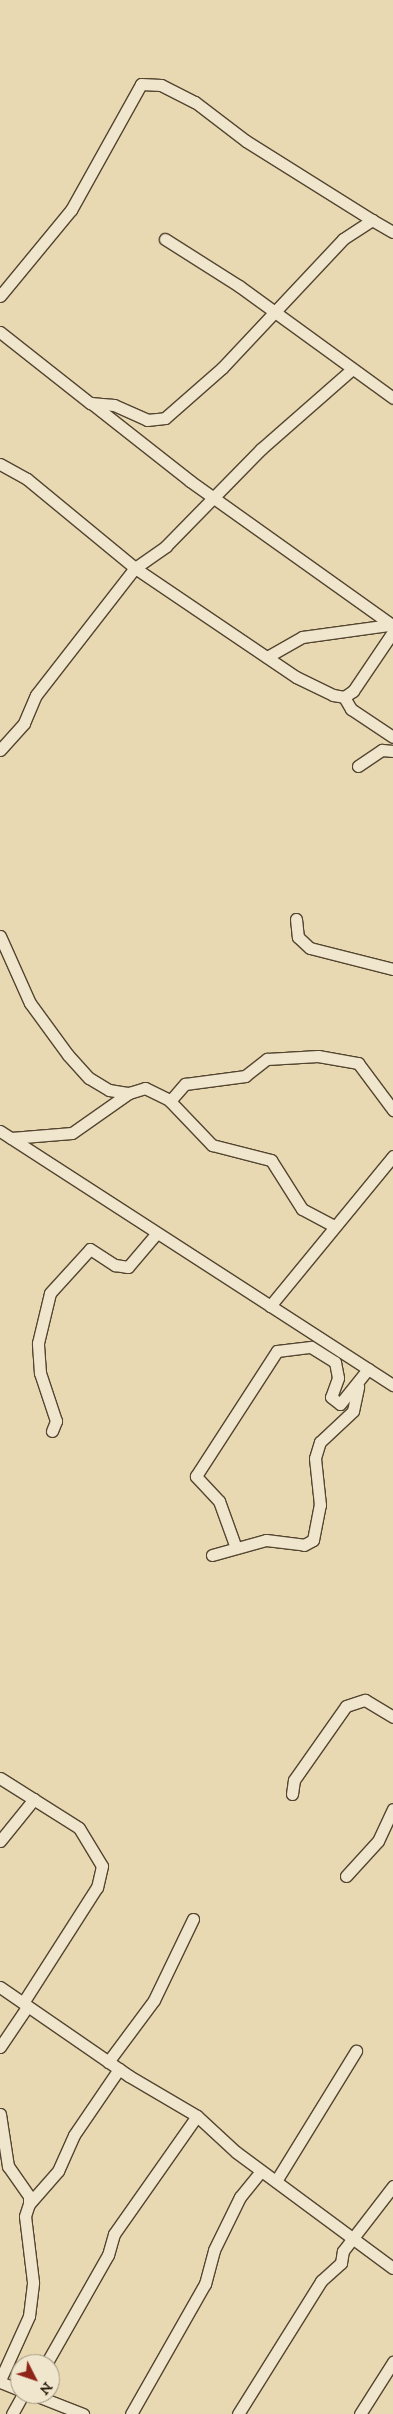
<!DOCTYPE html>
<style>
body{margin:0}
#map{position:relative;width:393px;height:2414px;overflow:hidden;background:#e8d9b3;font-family:"IM FELL DW Pica",serif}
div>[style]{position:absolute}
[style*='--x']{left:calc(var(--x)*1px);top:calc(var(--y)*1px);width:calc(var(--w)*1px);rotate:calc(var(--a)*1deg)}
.roads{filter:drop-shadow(1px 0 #53452f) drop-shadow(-1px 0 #53452f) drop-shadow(0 1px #53452f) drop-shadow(0 -1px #53452f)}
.minor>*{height:11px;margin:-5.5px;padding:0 5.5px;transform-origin:5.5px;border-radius:5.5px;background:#f0e6ce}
span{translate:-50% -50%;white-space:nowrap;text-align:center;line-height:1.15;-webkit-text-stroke:4px #f0e6ce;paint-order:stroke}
.north{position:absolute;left:10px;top:2354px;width:50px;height:50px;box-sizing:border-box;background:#f0e6ce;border:1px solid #9d927d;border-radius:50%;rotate:131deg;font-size:14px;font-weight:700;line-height:20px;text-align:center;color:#211403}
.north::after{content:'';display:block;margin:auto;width:18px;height:22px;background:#8f2418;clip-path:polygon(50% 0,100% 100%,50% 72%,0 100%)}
</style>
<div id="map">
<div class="roads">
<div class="minor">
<i style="--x:165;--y:239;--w:88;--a:32.4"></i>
<i style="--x:239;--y:286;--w:190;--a:36"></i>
<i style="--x:0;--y:296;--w:112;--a:-50.5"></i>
<i style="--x:71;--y:210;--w:144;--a:-60.9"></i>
<i style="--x:141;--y:84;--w:20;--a:3"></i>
<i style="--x:161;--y:85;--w:38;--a:27"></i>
<i style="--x:195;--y:102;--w:64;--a:37.4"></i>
<i style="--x:246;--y:141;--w:149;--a:32.1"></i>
<i style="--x:0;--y:332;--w:115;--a:38.3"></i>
<i style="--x:90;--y:403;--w:24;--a:5"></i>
<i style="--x:114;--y:405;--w:36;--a:24"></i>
<i style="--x:147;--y:420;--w:18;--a:-6"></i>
<i style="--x:165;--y:418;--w:76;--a:-41.3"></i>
<i style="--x:222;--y:368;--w:177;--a:-46.8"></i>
<i style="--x:343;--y:239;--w:35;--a:-33"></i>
<i style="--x:372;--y:220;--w:24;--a:30"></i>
<i style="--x:91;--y:403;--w:126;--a:38.2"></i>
<i style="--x:190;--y:481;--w:249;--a:35.5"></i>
<i style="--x:0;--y:464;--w:31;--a:29"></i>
<i style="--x:27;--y:479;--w:140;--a:39.5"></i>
<i style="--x:135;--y:568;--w:194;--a:34.1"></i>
<i style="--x:296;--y:677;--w:41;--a:25.9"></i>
<i style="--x:333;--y:695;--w:11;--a:10"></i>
<i style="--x:344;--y:697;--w:11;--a:-34"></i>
<i style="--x:353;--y:691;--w:71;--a:-55.9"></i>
<i style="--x:267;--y:657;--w:40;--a:-29.7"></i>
<i style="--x:302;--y:637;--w:89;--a:-7.8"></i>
<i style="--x:344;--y:697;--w:14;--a:60"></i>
<i style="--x:351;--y:709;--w:50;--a:33.7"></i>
<i style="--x:0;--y:750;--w:36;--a:-48"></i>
<i style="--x:24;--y:723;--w:30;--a:-67"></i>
<i style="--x:36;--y:695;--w:161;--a:-52.1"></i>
<i style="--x:135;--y:568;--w:38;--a:-35"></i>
<i style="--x:166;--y:546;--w:136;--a:-45.6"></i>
<i style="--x:261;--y:449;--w:121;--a:-41.3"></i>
<i style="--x:358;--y:766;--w:29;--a:-34"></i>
<i style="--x:382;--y:750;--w:11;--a:5"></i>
<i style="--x:296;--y:919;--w:18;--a:84"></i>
<i style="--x:298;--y:937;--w:16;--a:43"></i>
<i style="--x:310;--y:948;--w:86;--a:14.2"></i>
<i style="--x:0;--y:936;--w:73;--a:65.9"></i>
<i style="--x:30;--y:1003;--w:64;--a:53.8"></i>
<i style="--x:68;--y:1055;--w:31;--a:48"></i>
<i style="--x:89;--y:1078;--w:23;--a:31"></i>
<i style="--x:109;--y:1090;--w:20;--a:9"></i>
<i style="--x:170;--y:1101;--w:23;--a:-49"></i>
<i style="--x:185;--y:1084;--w:61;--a:-7.6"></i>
<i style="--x:245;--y:1076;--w:28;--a:-38"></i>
<i style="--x:267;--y:1059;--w:51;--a:-3.4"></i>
<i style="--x:318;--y:1056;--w:41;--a:9.9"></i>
<i style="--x:358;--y:1063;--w:59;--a:53.3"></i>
<i style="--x:0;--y:1131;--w:468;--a:32.9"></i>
<i style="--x:11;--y:1138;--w:61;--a:-4.7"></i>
<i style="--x:72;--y:1133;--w:70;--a:-35.1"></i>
<i style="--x:129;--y:1093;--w:17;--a:-17"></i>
<i style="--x:145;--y:1088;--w:25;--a:26"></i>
<i style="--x:168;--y:1099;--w:64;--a:46.3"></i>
<i style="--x:212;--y:1145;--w:61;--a:14.3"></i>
<i style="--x:271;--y:1160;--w:58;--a:57.7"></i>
<i style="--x:302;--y:1209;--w:36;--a:28"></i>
<i style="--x:270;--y:1306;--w:194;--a:-50.6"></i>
<i style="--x:52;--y:1431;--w:11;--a:-68"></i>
<i style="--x:56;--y:1421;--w:51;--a:-108.4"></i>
<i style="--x:40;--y:1373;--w:30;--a:-94"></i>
<i style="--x:38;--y:1343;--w:51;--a:-76.5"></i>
<i style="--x:50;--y:1293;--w:59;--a:-47.7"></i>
<i style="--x:90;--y:1249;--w:30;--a:33"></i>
<i style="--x:115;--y:1265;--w:13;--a:9"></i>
<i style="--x:128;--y:1267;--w:43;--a:-49.7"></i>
<i style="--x:236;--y:1548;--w:50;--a:-109.9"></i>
<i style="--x:219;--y:1501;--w:34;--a:-133"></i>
<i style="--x:196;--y:1476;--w:149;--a:-57.1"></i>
<i style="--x:277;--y:1351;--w:34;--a:-7"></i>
<i style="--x:311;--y:1347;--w:28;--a:32"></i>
<i style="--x:335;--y:1362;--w:16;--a:79"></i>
<i style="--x:338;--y:1378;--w:20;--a:110"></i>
<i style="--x:331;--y:1397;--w:11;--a:38"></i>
<i style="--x:340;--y:1404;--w:45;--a:-51.3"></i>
<i style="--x:212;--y:1555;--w:56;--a:-15.5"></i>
<i style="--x:266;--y:1540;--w:38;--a:7"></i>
<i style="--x:304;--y:1545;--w:10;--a:-29"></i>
<i style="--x:313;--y:1540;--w:36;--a:-79"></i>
<i style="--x:320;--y:1505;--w:47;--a:-96.1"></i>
<i style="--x:315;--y:1458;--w:17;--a:-73"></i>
<i style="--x:320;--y:1442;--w:45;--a:-43.2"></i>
<i style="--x:353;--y:1411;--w:25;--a:-78"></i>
<i style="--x:0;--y:1778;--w:93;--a:32.3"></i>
<i style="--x:79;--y:1828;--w:44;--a:58.8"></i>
<i style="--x:102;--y:1866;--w:22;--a:103"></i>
<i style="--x:97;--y:1887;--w:135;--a:122.6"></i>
<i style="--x:292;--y:1794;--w:14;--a:-82"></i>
<i style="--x:294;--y:1780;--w:90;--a:-54.9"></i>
<i style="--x:346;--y:1706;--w:20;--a:-18"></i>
<i style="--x:365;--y:1700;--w:33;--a:31"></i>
<i style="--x:0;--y:1841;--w:54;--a:-51"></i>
<i style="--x:346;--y:1876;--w:47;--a:-47.6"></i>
<i style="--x:378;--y:1841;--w:35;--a:-65"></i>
<i style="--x:0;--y:1987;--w:157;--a:34.6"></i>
<i style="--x:129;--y:2076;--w:79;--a:30.5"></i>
<i style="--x:197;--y:2116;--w:53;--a:42.7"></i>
<i style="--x:236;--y:2152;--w:195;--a:36.5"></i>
<i style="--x:0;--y:2047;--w:48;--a:-56"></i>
<i style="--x:108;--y:2062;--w:77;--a:-53.4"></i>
<i style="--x:154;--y:2000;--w:90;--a:-64.3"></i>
<i style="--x:0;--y:2114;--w:53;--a:81.3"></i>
<i style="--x:8;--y:2166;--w:37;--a:55"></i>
<i style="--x:29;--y:2196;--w:8;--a:90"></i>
<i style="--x:276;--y:2181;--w:153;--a:-58.4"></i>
<i style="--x:46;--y:2364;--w:125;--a:-60.4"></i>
<i style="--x:108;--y:2255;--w:22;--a:-74"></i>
<i style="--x:114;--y:2234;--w:144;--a:-54.9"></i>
<i style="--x:0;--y:2380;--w:70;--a:-65.6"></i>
<i style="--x:29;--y:2316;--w:34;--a:-83"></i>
<i style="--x:33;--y:2282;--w:66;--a:-96.9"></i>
<i style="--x:25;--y:2216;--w:13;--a:-72"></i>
<i style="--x:29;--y:2204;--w:44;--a:-48.7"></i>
<i style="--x:58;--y:2171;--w:39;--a:-66"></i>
<i style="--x:74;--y:2135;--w:80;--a:-55.7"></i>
<i style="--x:0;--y:2382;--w:22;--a:22"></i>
<i style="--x:32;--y:2394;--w:55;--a:21.4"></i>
<i style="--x:12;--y:2414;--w:23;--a:-61"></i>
<i style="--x:131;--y:2414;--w:150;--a:-60.4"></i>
<i style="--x:205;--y:2284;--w:35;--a:-75"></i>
<i style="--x:214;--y:2250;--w:59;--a:-63.9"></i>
<i style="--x:240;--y:2197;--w:33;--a:-51"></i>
<i style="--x:238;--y:2414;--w:157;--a:-58"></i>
<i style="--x:321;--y:2281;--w:27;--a:-42"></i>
<i style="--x:341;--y:2263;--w:12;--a:-81"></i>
<i style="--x:343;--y:2251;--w:82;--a:-52.4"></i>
<i style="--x:360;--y:2414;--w:62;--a:-57.6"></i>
</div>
</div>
<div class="north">N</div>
</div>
